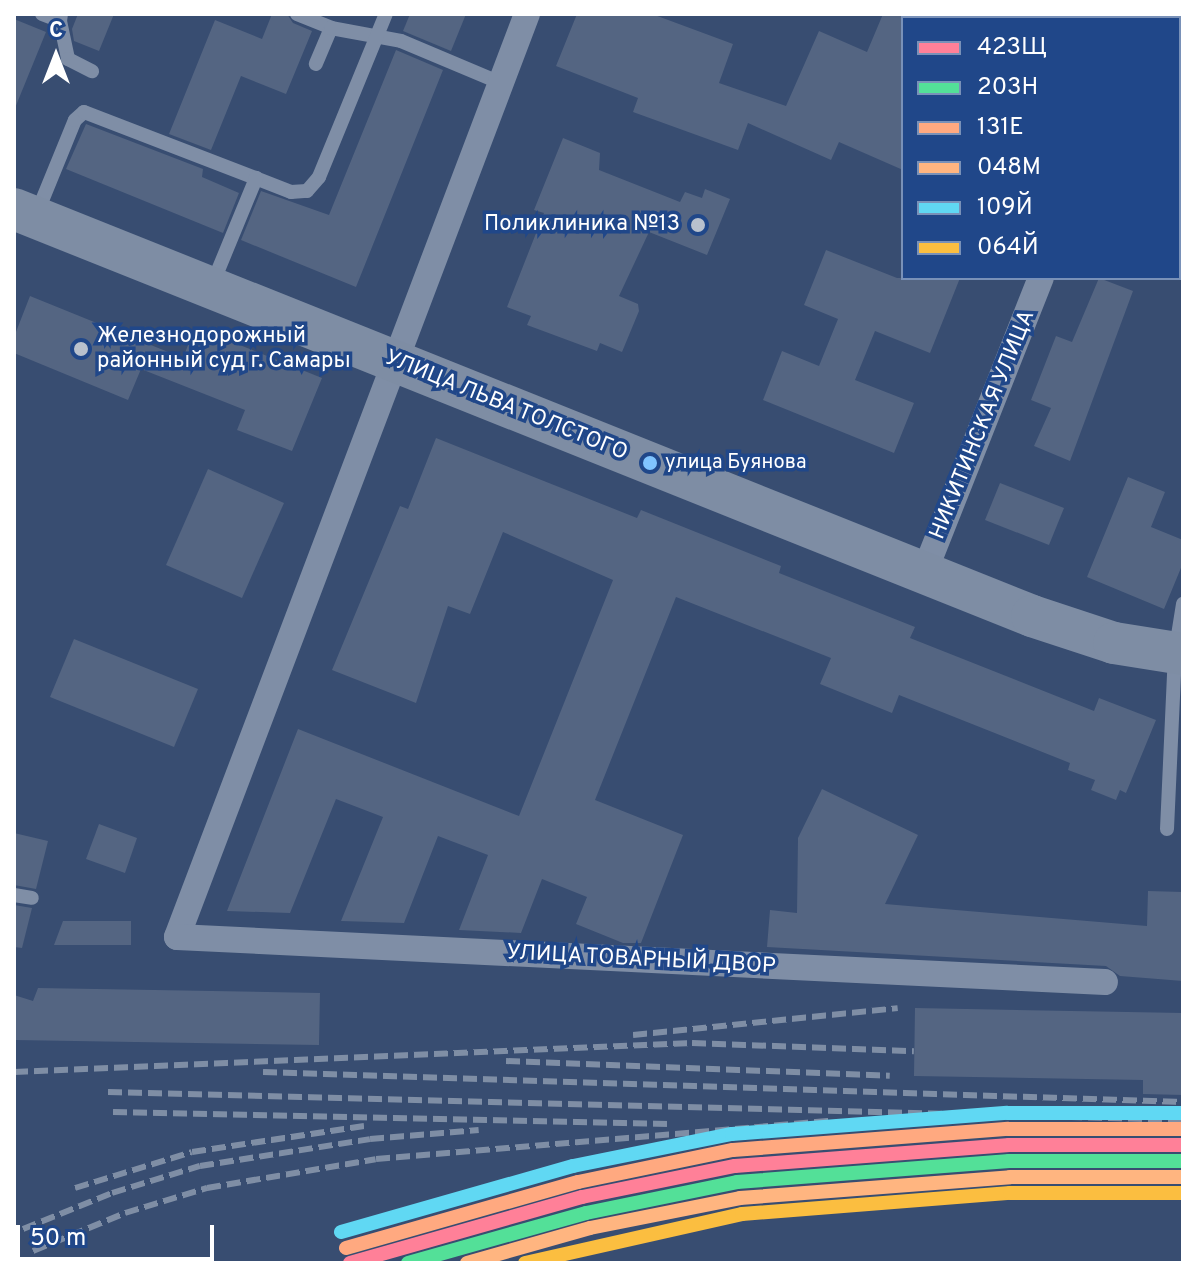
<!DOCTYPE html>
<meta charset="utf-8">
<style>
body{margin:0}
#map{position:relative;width:1197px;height:1277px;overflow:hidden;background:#384d71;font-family:Overpass,sans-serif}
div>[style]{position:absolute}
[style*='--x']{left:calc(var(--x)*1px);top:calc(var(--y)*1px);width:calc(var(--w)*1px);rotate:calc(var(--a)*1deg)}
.building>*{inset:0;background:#546582}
.lane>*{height:14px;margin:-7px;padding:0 7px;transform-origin:7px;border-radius:7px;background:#7f8ea6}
.street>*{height:26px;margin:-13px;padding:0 13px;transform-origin:13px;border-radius:13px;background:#7f8ea6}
.primary>*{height:42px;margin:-21px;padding:0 21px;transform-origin:21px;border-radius:21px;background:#7e8da4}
.rail>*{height:6px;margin-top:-3px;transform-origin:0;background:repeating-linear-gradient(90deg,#7f8ea5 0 14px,transparent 0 20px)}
.rail-1>*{height:14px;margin:-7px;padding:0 7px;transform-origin:7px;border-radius:7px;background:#ff8098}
.rail-2>*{height:14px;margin:-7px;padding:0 7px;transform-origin:7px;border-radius:7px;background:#53e098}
.rail-3>*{height:14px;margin:-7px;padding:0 7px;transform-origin:7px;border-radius:7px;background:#ffa980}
.rail-4>*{height:14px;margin:-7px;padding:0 7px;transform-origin:7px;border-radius:7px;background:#ffb580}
.rail-5>*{height:14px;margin:-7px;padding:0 7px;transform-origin:7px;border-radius:7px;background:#60d8f3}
.rail-6>*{height:14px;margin:-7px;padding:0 7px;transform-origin:7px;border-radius:7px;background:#fbbe40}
.dots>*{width:22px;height:22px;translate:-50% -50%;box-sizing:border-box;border:4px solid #204789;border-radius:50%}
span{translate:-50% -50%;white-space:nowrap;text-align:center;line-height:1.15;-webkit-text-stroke:7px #204789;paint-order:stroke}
.bus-label{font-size:20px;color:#fff}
.left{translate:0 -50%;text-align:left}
.poi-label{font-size:22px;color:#fff}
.right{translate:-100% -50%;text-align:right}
.street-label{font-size:22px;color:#fff}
.frame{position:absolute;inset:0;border:16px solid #fff;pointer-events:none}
.legend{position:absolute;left:901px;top:16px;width:280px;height:264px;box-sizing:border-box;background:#204789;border:2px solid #7991b8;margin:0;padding:10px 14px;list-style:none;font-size:24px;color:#fff}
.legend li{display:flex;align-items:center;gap:16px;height:40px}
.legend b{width:40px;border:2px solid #7991b8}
.north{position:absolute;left:16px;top:16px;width:80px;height:80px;-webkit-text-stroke:6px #204789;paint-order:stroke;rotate:0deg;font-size:22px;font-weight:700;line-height:32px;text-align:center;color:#fff}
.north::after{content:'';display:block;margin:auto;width:28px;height:36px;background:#fff;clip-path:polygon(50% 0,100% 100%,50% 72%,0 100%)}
.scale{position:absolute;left:16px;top:1225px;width:198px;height:36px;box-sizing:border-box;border:4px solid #fff;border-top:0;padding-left:10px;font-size:24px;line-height:28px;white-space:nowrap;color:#fff;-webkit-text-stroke:6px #204789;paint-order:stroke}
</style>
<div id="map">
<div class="building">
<i style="clip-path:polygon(78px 14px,114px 14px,99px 51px,74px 41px,72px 29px)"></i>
<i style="clip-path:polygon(272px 14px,287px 14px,293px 23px,312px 31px,286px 94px,241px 76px,211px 150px,169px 134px,215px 20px,262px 39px)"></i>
<i style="clip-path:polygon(410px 14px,466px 14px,451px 51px,403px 31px)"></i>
<i style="clip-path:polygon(577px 14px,652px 14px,733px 44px,719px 83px,786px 106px,819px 31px,867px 52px,883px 14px,903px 14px,903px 170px,839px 142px,831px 160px,748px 123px,738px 150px,633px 112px,638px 98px,556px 66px)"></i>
<i style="clip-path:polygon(14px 19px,46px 32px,15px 108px,14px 108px)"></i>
<i style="clip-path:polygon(396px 50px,443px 70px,356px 287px,241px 240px,261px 191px,329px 215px)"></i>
<i style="clip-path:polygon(86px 124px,203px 169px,202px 177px,239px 193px,223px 233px,66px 169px)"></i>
<i style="clip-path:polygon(563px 138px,600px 153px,599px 170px,680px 202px,685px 192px,702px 198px,705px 189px,730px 199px,707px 255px,649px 232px,619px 296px,638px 304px,639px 311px,622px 352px,600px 343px,597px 351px,527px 325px,531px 316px,507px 307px,544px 213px,534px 210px)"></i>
<i style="clip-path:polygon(826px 250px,897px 278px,960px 278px,930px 353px,875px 331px,855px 380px,914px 403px,894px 453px,763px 400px,782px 351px,819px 366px,838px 319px,804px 305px)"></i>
<i style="clip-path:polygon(1099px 278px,1133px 291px,1070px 461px,1034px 446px,1051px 408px,1031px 400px,1056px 336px,1072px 342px)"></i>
<i style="clip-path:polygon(30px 296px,183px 358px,195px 327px,322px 378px,292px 451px,237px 430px,245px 410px,141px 369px,128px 400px,14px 353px,14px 337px)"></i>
<i style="clip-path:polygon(436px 438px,637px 518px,641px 510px,781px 566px,779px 573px,915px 627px,910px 638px,1094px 711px,1099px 698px,1156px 720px,1126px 793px,1120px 790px,1116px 800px,1091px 790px,1095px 780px,1068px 770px,1070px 763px,899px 695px,892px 713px,820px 684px,831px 658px,676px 597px,595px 800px,683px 835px,641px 943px,623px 943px,576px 924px,587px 897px,542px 879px,521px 933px,459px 930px,488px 855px,438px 836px,404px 923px,341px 921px,383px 817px,336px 799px,290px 913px,227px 911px,298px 729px,519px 816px,613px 580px,503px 532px,470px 614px,448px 606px,416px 703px,332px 670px,400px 506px,408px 509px)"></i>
<i style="clip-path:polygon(208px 469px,284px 503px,242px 598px,166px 565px)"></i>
<i style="clip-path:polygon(1128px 477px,1165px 492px,1151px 527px,1183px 540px,1183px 563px,1164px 609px,1087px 577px)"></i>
<i style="clip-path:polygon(1000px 483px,1064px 508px,1049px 545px,985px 520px)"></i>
<i style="clip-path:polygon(74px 639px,198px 689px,174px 747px,50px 697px)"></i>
<i style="clip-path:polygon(822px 789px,918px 835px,885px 904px,1147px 926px,1148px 891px,1183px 892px,1183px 981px,1120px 976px,1106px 966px,767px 947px,770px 910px,797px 913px,798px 838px)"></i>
<i style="clip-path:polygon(99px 824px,137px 838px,125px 873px,86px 859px)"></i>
<i style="clip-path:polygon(14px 833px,48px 841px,36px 889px,14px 885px)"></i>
<i style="clip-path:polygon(14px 905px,32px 908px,22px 948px,14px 947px)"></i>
<i style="clip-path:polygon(63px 921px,131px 921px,131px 945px,54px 945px)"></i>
<i style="clip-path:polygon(38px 988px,320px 993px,319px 1045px,14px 1040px,14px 995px,33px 1001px)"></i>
<i style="clip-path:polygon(915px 1008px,1183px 1013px,1183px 1095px,1143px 1094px,1143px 1080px,914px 1076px)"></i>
</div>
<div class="lane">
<i style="--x:42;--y:14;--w:19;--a:21"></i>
<i style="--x:60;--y:21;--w:7;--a:-82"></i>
<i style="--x:297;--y:14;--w:37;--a:22"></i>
<i style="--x:331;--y:28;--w:39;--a:113"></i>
<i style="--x:60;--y:21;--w:39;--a:78"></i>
<i style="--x:68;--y:59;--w:27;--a:27"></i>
<i style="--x:331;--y:28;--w:71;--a:10.5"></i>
<i style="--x:401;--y:41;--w:108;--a:22.8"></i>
<i style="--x:37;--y:213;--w:100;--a:-67.8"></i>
<i style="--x:75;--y:120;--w:12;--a:-42"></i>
<i style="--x:84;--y:112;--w:222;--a:21.1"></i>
<i style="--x:291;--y:192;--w:16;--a:-4"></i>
<i style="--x:307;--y:191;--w:18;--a:-49"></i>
<i style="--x:319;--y:177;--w:176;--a:-67.7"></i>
<i style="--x:212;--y:285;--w:116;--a:-67.6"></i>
<i style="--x:1167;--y:829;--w:175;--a:-87.4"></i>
<i style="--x:1175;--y:654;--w:51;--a:-80.9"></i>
<i style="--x:14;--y:895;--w:18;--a:9"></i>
</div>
<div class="street">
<i style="--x:527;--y:14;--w:987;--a:110.77"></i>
<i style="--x:177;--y:937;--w:929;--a:2.78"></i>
<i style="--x:1145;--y:18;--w:4;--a:-63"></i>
<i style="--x:924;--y:573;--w:317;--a:-68.4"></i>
</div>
<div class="primary">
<i style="--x:14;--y:209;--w:1096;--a:21.79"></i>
<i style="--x:1032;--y:616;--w:86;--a:18.2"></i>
<i style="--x:1114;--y:643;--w:70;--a:9.1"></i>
</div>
<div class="rail">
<i style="--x:633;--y:1035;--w:266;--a:-5.8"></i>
<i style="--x:506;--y:1061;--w:384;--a:2.2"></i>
<i style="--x:14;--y:1072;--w:679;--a:-2.45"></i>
<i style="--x:692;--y:1043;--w:222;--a:2.1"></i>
<i style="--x:263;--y:1072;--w:920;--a:1.87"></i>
<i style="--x:108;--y:1092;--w:1075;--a:1.49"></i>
<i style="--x:113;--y:1112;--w:556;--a:1.24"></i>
<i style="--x:75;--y:1188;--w:122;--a:-17.1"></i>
<i style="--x:192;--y:1152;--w:174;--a:-8.6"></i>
<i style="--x:23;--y:1229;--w:96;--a:-22"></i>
<i style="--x:112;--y:1193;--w:92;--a:-17.1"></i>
<i style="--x:200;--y:1166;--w:172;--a:-9"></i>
<i style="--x:370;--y:1139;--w:109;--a:-4.7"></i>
<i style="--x:33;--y:1251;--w:100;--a:-22.4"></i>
<i style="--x:125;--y:1213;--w:86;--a:-17"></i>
<i style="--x:207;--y:1188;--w:171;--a:-9.7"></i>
<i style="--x:376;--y:1159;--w:456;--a:-4.8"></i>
</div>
<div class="rail-1">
<i style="--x:350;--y:1263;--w:241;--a:-15.9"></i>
<i style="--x:582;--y:1197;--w:156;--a:-11.5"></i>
<i style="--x:735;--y:1166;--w:275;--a:-4.4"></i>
<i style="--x:1009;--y:1145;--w:174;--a:0"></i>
</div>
<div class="rail-2">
<i style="--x:408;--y:1263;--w:185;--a:-15.7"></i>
<i style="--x:586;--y:1213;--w:154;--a:-11.6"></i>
<i style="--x:737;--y:1182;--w:273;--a:-4.4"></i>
<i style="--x:1009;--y:1161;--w:174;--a:0"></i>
</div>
<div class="rail-3">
<i style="--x:346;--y:1248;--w:241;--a:-15.9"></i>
<i style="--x:578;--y:1182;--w:158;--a:-11.7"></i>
<i style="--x:733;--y:1150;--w:276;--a:-4.4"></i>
<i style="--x:1008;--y:1129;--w:175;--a:0"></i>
</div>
<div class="rail-4">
<i style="--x:467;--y:1263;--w:128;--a:-15.9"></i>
<i style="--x:590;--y:1228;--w:153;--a:-11.3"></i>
<i style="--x:740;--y:1198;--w:271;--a:-4.4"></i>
<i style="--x:1010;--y:1177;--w:173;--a:0"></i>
</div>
<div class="rail-5">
<i style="--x:341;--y:1232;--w:241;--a:-15.9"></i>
<i style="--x:573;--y:1166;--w:162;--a:-11.4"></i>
<i style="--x:732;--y:1134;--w:276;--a:-4.4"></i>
<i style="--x:1007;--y:1113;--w:176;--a:0"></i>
</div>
<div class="rail-6">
<i style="--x:525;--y:1263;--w:222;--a:-12.7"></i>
<i style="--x:742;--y:1214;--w:269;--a:-4.5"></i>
<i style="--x:1010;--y:1193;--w:173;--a:0"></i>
</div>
<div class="dots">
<i style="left:698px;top:225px;background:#b9c1cd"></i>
<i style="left:81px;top:349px;background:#b9c1cd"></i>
<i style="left:650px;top:463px;background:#80c4ff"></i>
</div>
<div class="bus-label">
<span class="left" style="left:665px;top:463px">улица Буянова</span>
</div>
<div class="poi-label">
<span class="right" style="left:680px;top:225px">Поликлиника №13</span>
<span class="left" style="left:97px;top:349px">Железнодорожный<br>районный суд г. Самары</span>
</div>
<div class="street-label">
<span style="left:506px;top:406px;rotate:22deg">УЛИЦА ЛЬВА ТОЛСТОГО</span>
<span style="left:983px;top:425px;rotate:-68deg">НИКИТИНСКАЯ УЛИЦА</span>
<span style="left:641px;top:960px;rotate:3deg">УЛИЦА ТОВАРНЫЙ ДВОР</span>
</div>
<div class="frame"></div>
<ul class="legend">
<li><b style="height:10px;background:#ff8098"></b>423Щ</li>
<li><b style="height:10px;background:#53e098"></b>203Н</li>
<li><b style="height:10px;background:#ffa980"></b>131Е</li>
<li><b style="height:10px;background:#ffb580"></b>048М</li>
<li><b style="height:10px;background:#60d8f3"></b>109Й</li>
<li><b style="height:10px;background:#fbbe40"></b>064Й</li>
</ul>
<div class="north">С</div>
<div class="scale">50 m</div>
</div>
